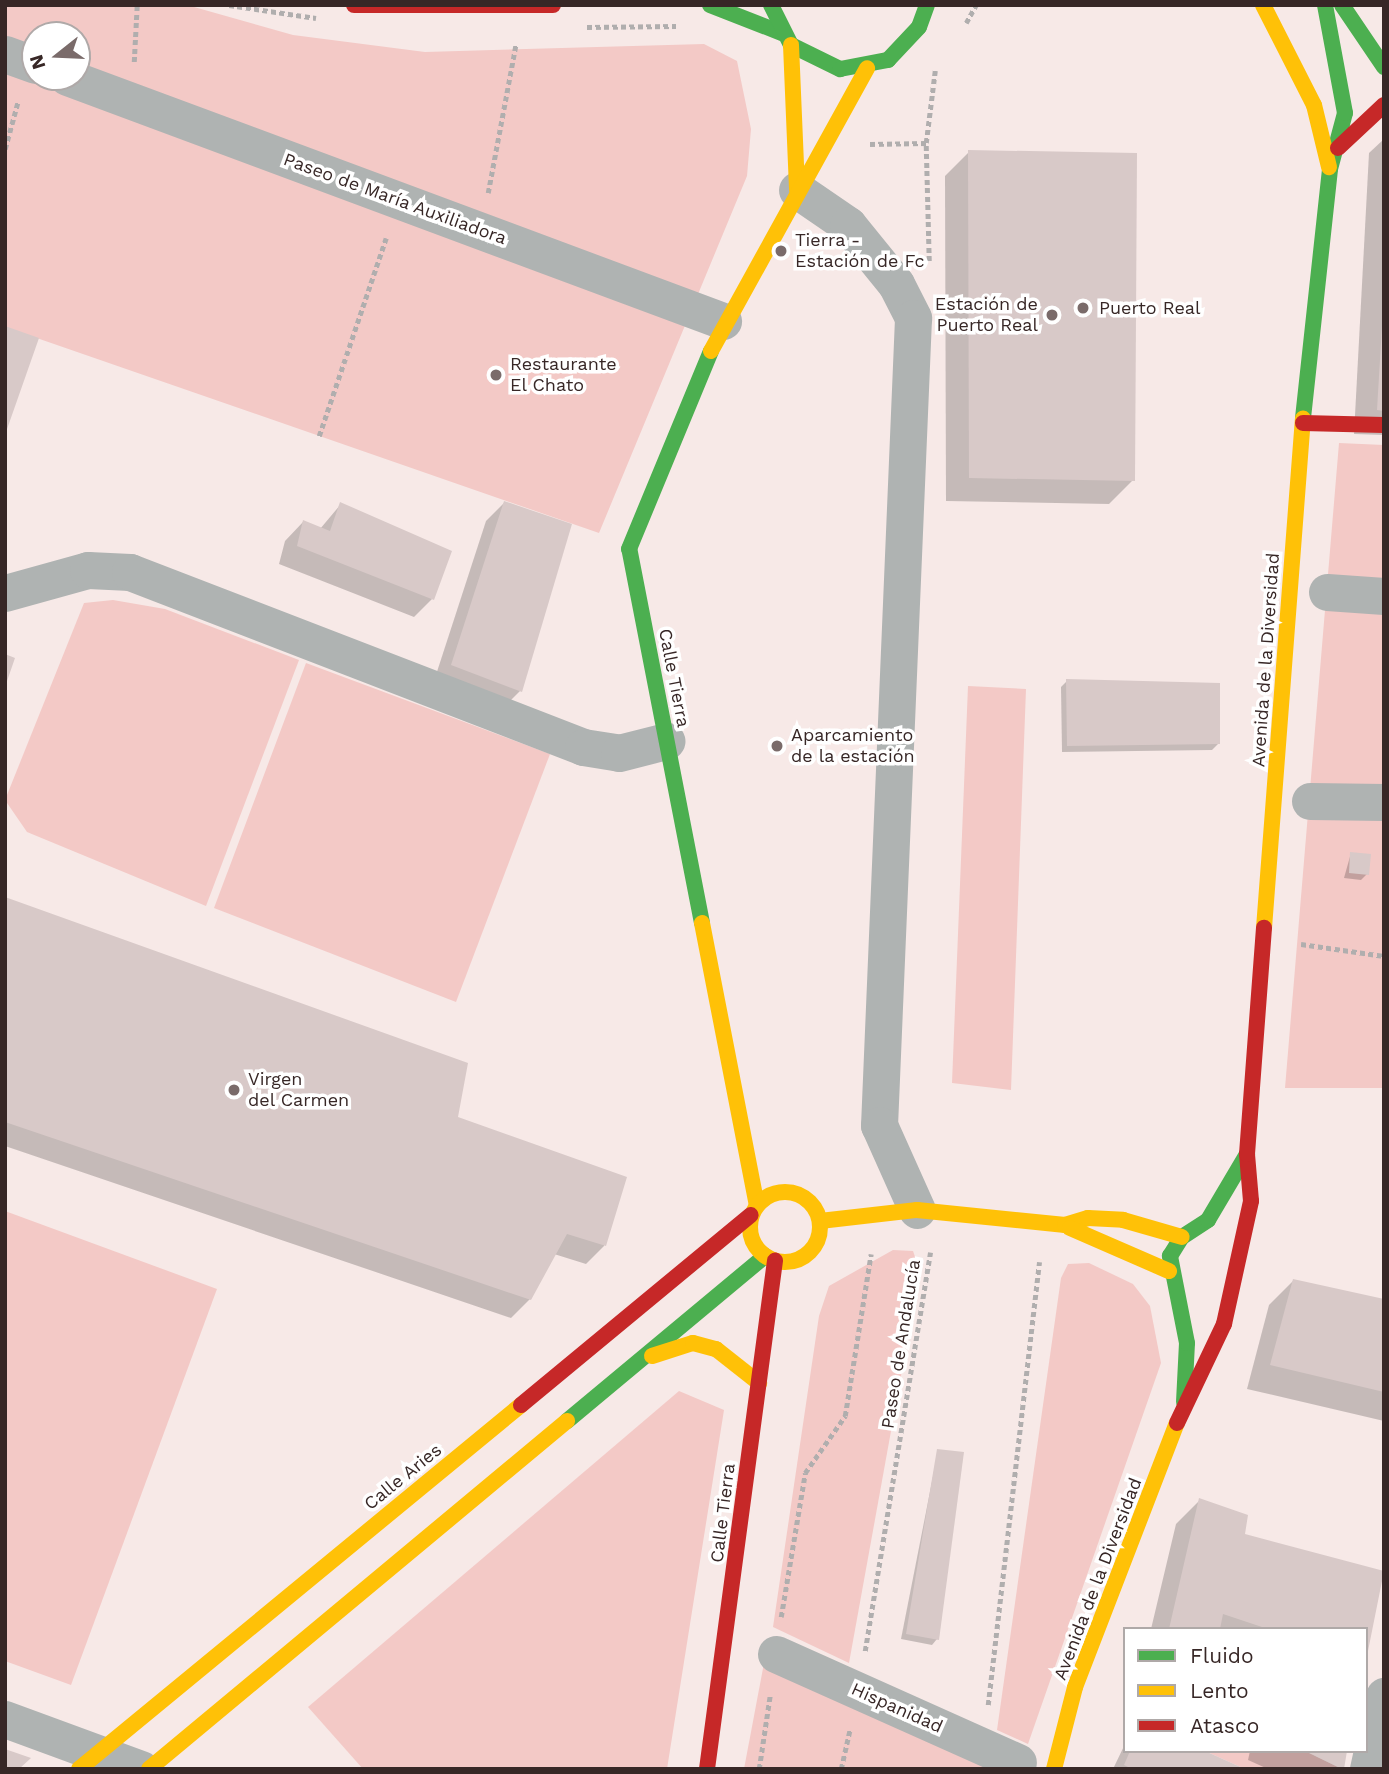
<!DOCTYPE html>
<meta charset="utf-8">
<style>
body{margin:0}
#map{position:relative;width:1389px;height:1774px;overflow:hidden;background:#f7e9e7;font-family:"Work Sans",sans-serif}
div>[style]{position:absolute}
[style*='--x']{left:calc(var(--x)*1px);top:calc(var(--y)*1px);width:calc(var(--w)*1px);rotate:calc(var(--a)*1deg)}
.green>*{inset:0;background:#f3c9c6}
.shadow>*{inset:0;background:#0003}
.building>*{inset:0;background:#d8c9c8}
.path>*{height:4.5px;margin-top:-2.25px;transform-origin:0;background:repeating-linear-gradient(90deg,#b0aeae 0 5px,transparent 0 8.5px)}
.street>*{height:37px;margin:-18.5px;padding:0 18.5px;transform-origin:18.5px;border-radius:18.5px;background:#afb3b2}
.fast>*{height:16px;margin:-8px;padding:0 8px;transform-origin:8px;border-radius:8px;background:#4caf50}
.slow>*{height:16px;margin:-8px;padding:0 8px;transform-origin:8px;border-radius:8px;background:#ffc107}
.slow>.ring{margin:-8px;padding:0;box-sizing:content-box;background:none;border:16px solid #ffc107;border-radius:50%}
.jam>*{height:16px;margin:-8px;padding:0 8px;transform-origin:8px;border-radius:8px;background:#c62828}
.dots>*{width:19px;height:19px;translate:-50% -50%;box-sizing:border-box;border:4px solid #fff;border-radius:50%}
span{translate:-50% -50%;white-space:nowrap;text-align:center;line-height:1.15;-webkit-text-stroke:7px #fff;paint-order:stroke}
.street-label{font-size:18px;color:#372726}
.poi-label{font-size:18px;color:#372726}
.left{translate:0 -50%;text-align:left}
.right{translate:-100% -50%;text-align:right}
.frame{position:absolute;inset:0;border:7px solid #372726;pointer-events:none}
.legend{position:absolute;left:1123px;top:1627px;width:245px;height:126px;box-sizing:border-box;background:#fff;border:2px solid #afa9a8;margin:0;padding:9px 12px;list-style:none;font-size:21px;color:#372726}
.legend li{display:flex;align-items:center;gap:14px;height:35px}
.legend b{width:35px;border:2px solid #afa9a8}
.north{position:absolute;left:21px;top:21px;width:70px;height:70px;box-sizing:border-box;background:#fff;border:2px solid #afa9a8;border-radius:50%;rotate:252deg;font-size:19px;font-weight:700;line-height:28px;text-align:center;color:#372726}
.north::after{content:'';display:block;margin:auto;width:24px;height:32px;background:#7a6b6a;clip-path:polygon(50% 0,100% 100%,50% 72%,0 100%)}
</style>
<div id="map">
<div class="green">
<i style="clip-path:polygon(evenodd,5px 5px,187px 5px,293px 35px,425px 52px,704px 44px,737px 61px,751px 129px,747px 176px,599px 533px,5px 327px,5px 5px,35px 35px,77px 35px,77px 77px,35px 77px,35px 35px)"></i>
<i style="clip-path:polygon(1339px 443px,1384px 445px,1384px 1088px,1285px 1088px)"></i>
<i style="clip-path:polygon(113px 600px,165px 609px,299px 660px,206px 906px,27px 832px,5px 800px,84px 603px)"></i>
<i style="clip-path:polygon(306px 663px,550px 754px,456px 1002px,214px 908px)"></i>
<i style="clip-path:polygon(968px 686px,1026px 689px,1011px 1090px,952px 1083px)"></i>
<i style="clip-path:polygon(5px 1211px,217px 1289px,71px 1685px,5px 1661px)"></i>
<i style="clip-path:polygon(893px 1250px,913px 1251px,920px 1271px,849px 1663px,773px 1627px,819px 1316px,829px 1286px)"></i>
<i style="clip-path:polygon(1089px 1263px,1133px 1284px,1150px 1306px,1161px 1363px,1028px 1744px,997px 1730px,1061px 1278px,1068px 1264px)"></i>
<i style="clip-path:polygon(679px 1391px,724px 1410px,667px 1769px,363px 1769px,308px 1707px)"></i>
<i style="clip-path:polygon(764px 1663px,1029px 1769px,744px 1769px)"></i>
<i style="clip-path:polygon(1205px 1751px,1305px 1751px,1342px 1769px,1245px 1769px)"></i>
</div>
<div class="shadow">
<i style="clip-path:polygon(1384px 139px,1384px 435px,1354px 434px,1369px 153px)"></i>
<i style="clip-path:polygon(969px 152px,1133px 480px,1109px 504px,946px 501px,945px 176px)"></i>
<i style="clip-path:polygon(504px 503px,520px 691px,501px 710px,433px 684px,486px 521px)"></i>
<i style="clip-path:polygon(341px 504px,432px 599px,414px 617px,279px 564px,285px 541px,303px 522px,320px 529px)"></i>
<i style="clip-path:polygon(1067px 681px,1218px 744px,1212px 750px,1062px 752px,1061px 687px)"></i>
<i style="clip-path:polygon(1351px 853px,1367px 874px,1361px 880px,1344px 878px)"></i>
<i style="clip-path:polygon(5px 899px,456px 1118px,624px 1179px,604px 1246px,586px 1264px,554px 1254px,530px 1299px,511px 1318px,5px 1146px)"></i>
<i style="clip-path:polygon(1293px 1281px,1384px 1301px,1384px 1421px,1247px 1389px,1269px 1305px)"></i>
<i style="clip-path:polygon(938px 1451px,937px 1639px,932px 1645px,901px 1639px)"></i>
<i style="clip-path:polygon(1200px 1500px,1243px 1535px,1383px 1573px,1366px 1653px,1366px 1629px,1151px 1629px,1176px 1524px)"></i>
<i style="clip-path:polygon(1125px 1744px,1125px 1751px,1201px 1751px,1240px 1769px,1113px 1769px)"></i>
<i style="clip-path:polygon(1250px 1751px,1346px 1751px,1342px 1769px,1268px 1769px,1248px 1760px)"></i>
</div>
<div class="building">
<i style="clip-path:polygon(968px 150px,1137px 153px,1135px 481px,969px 478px)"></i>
<i style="clip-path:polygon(5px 326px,39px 338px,6px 432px,5px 432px)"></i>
<i style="clip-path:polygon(1382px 326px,1384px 326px,1384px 411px,1377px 410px)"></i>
<i style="clip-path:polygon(504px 501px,572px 524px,522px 692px,451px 665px)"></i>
<i style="clip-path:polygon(340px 502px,452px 551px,434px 600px,297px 546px,303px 520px,330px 531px)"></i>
<i style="clip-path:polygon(5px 654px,15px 658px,6px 684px,5px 684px)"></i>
<i style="clip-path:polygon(1066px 679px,1220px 683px,1220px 744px,1067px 746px)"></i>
<i style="clip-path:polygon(1350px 852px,1371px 854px,1369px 875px,1349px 873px)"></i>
<i style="clip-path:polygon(5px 897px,468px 1063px,458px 1117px,627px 1177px,606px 1246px,567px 1234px,531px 1300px,5px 1122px)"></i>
<i style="clip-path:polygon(1293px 1279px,1384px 1299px,1384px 1392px,1270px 1365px)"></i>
<i style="clip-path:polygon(937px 1449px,964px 1452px,939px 1640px,906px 1634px)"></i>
<i style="clip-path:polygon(1199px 1498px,1248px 1515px,1245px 1534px,1384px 1571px,1367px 1656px,1366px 1629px,1268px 1629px,1223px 1614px,1220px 1629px,1169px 1629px)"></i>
<i style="clip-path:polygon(5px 1749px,31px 1758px,19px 1769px,5px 1769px)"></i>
<i style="clip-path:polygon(1130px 1751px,1205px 1751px,1245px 1769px,1132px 1769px,1124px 1765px)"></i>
<i style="clip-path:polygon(1305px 1751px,1347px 1751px,1344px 1769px,1342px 1769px)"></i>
</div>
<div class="path">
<i style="--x:229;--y:5;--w:88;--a:8.5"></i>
<i style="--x:966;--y:23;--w:21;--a:-61"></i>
<i style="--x:587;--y:27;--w:89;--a:-0.6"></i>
<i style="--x:134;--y:62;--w:57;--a:-87"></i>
<i style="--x:870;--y:144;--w:56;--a:-1"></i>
<i style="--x:5;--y:149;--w:50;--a:-74.8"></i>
<i style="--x:488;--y:193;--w:152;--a:-79.4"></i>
<i style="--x:929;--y:261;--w:118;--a:-91.5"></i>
<i style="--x:926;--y:143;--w:73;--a:-82.9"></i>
<i style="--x:319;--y:436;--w:209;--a:-71.3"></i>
<i style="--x:1301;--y:944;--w:84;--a:8.2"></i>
<i style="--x:781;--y:1617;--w:146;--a:-80.5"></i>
<i style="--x:805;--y:1473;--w:70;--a:-54.9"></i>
<i style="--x:845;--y:1416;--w:164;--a:-80.9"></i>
<i style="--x:865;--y:1651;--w:404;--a:-80.7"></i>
<i style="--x:988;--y:1705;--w:446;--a:-83.4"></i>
<i style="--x:759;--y:1769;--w:75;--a:-81.5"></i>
<i style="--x:841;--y:1769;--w:41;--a:-77.3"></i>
</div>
<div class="street">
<i style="--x:5;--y:54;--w:32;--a:20"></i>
<i style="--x:67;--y:77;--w:700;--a:20.4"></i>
<i style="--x:797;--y:190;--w:62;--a:34.5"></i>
<i style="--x:848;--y:225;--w:76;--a:50.9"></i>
<i style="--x:896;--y:284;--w:38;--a:63"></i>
<i style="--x:913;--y:318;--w:808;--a:92.41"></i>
<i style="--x:879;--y:1125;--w:93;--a:65.9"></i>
<i style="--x:1327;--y:592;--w:57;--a:4"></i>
<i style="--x:5;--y:593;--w:86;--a:-15.5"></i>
<i style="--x:88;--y:570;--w:42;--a:2.7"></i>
<i style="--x:130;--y:572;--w:486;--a:21.1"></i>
<i style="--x:583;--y:747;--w:36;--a:9"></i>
<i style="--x:619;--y:753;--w:49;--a:-14.3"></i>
<i style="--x:1310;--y:801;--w:74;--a:0.8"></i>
<i style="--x:776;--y:1654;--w:265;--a:24.1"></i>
<i style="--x:5;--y:1719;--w:145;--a:20.2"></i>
<i style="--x:1368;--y:1769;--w:75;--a:-77.6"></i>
</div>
<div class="fast">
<i style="--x:710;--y:5;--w:77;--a:21.3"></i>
<i style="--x:771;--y:5;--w:45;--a:63.4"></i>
<i style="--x:791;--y:45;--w:55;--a:26.1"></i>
<i style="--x:840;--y:69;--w:49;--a:-10.6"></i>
<i style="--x:888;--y:60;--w:45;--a:-46.8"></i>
<i style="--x:919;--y:27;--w:23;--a:-70"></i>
<i style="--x:1342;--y:5;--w:75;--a:55.9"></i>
<i style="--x:1303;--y:418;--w:250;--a:-83.8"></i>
<i style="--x:1330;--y:169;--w:58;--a:-75"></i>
<i style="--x:1345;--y:113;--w:110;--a:-100.5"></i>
<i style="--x:702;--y:923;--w:381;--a:-101"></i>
<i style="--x:629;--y:549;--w:214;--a:-67.5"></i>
<i style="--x:1184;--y:1402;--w:59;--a:-87.1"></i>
<i style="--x:1187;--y:1343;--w:89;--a:-101.1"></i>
<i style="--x:1170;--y:1256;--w:22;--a:-58"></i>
<i style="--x:1182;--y:1237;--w:31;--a:-33"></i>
<i style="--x:1208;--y:1220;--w:77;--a:-59.4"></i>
<i style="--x:567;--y:1421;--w:258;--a:-39.8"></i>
</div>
<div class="slow">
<i style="--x:1263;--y:5;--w:112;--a:63"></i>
<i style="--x:1314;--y:105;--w:64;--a:76.4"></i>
<i style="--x:791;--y:45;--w:145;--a:87.6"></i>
<i style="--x:711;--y:351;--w:323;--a:-61.1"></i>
<i style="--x:702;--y:923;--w:287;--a:79"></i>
<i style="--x:1264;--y:928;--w:511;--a:-85.63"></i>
<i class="ring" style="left:750px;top:1192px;width:54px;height:54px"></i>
<i style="--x:820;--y:1221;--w:98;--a:-6.5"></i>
<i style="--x:917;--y:1210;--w:149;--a:5.8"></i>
<i style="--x:1065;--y:1225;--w:24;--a:-17"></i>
<i style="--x:1088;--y:1218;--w:35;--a:3"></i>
<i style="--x:1123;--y:1220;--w:61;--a:16.1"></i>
<i style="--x:1070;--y:1228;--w:108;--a:23.5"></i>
<i style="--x:652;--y:1356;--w:43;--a:-17.6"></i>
<i style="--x:693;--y:1343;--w:24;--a:15"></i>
<i style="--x:716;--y:1349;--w:55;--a:38.3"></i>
<i style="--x:79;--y:1769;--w:573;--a:-39.47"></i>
<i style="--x:149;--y:1769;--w:544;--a:-39.78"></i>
<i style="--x:1054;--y:1769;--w:85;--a:-75.6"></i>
<i style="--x:1075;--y:1687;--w:283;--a:-68.9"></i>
</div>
<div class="jam">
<i style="--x:354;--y:5;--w:199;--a:0"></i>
<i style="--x:1338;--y:148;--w:63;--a:-43.1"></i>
<i style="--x:1303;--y:423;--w:81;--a:1.4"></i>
<i style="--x:521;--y:1405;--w:298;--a:-39.6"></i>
<i style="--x:1177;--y:1423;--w:110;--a:-64.6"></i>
<i style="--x:1224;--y:1324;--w:126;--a:-77.6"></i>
<i style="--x:1251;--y:1201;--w:47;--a:-94.9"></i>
<i style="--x:1247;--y:1154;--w:227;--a:-85.7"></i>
<i style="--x:707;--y:1769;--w:513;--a:-82.38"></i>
</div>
<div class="dots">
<i style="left:781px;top:251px;background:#7a6b6a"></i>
<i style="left:1083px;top:308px;background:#7a6b6a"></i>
<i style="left:1052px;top:315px;background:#7a6b6a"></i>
<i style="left:496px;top:375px;background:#7a6b6a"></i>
<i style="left:777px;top:746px;background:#7a6b6a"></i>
<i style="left:234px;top:1090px;background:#7a6b6a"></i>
</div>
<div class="street-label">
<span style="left:395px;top:199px;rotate:20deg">Paseo de María Auxiliadora</span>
<span style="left:1266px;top:660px;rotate:-86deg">Avenida de la Diversidad</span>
<span style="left:674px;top:678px;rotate:79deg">Calle Tierra</span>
<span style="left:901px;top:1344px;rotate:-81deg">Paseo de Andalucía</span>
<span style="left:403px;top:1477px;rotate:-39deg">Calle Aries</span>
<span style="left:723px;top:1513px;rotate:-83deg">Calle Tierra</span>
<span style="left:1098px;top:1579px;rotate:-69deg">Avenida de la Diversidad</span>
<span style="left:897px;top:1708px;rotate:24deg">Hispanidad</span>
</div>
<div class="poi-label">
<span class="left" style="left:795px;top:251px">Tierra -<br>Estación de Fc</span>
<span class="right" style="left:1038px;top:315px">Estación de<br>Puerto Real</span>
<span class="left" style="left:1099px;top:308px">Puerto Real</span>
<span class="left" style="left:510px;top:375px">Restaurante<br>El Chato</span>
<span class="left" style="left:791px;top:746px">Aparcamiento<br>de la estación</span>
<span class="left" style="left:248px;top:1090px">Virgen<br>del Carmen</span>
</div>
<div class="frame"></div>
<ul class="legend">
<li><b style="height:9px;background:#4caf50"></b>Fluido</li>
<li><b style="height:9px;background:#ffc107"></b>Lento</li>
<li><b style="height:9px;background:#c62828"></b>Atasco</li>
</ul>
<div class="north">N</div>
</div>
